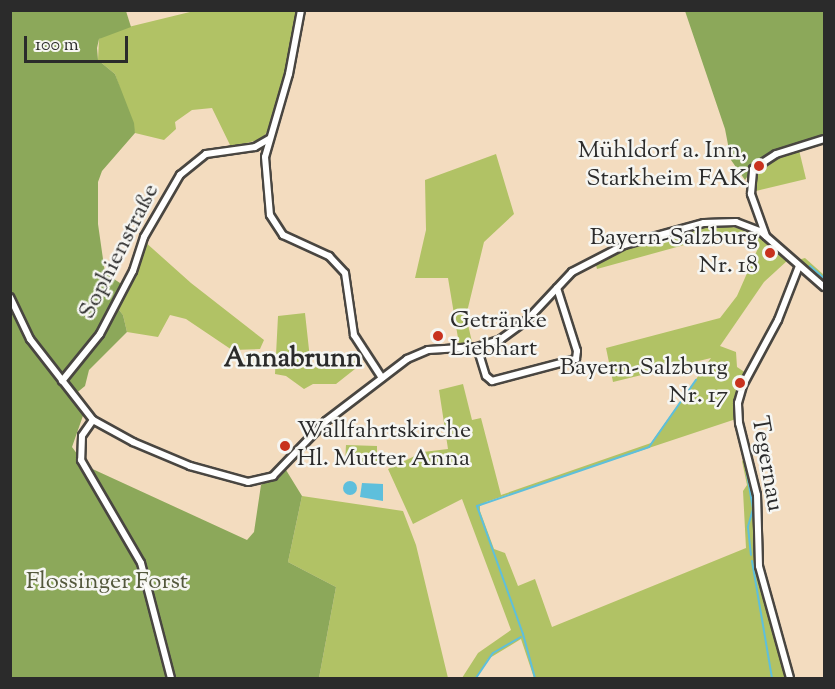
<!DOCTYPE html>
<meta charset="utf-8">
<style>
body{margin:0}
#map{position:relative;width:835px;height:689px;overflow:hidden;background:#f3dcbf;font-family:"Sorts Mill Goudy",serif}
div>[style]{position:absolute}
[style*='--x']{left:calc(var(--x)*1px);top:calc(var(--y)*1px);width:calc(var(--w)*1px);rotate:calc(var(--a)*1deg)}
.green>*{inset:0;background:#b1c265}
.forest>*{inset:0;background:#8ca85a}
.water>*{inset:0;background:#5ebfdc}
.round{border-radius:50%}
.stream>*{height:2px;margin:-1px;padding:0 1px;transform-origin:1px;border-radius:1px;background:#5ebfdc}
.roads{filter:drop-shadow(2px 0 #494641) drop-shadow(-2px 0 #494641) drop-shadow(0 2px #494641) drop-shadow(0 -2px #494641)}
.street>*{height:6px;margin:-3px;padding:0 3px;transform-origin:3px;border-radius:3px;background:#fff}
.dots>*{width:16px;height:16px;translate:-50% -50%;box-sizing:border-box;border:3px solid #f6f6f2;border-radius:50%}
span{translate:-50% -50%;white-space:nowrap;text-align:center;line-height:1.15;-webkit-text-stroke:5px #f6f6f2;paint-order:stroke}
.poi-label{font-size:24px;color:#2b2b2b}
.right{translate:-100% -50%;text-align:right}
.left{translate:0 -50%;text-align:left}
.street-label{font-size:24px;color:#2b2b2b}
.park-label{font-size:24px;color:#53583c}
.quarter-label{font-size:27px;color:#2b2b2b;font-weight:700}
.frame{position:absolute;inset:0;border:12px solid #2b2b2b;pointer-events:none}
.scale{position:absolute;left:24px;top:36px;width:104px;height:27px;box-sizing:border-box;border:3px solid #2b2b2b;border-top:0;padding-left:8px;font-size:18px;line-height:21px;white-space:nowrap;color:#2b2b2b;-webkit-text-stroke:4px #f6f6f2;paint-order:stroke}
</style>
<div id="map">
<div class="green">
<i style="clip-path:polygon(194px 11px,299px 11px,285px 80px,271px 126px,262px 139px,231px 147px,212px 108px,192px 110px,175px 122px,176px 129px,164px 140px,135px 133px,115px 74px,98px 60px,99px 39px,112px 31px)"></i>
<i style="clip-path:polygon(799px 150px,806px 179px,752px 192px,754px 175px,759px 167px)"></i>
<i style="clip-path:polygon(496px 154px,514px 214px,484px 242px,466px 316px,472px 342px,459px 344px,448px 278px,415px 278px,426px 230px,425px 180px)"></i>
<i style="clip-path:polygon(716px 224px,753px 231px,788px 260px,764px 282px,720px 346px,736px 352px,737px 367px,746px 373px,740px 386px,736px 419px,486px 502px,480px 506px,480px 511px,494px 549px,505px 553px,518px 586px,535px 579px,552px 627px,746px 548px,743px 491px,747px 485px,742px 461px,746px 458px,754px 489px,757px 544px,788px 678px,534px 678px,521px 639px,488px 659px,477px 678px,462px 678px,478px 653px,511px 630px,462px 499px,413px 524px,388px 469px,423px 452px,448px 449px,439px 390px,463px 384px,472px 420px,481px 418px,501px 495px,651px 443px,711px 358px,613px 382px,606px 348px,720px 318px,737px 296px,759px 246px,740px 236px,724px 234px,597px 269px,595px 261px,627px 247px)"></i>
<i style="clip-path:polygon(144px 241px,191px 283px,264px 340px,260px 349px,232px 350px,186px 319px,170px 315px,158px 337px,127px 332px,123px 315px,115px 305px)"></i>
<i style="clip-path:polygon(805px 258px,824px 275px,824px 283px,798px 260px)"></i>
<i style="clip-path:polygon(305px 313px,311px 368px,359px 360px,360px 365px,336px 384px,313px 384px,304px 389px,286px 376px,275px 374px,278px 316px)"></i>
<i style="clip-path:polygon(346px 445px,377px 446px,377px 464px,345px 463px)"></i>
<i style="clip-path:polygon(302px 496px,403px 511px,416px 545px,448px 678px,319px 678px,336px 587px,288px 562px)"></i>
</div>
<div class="forest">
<i style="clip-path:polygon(10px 11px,126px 11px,131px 27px,99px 39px,97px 48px,98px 60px,115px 74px,134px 123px,135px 133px,102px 171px,98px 182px,98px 224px,105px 273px,126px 287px,115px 305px,123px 315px,127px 332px,89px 370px,85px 386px,74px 395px,85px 410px,72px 447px,86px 466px,247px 540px,254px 532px,261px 485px,286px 470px,302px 496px,288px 562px,336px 587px,319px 678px,11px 678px)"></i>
<i style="clip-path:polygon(685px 11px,824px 11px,824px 136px,759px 159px,745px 180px,731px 160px,725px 129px)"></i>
</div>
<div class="water">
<i class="round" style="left:343px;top:481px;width:14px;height:14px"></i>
<i style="clip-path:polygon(362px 483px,383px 484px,383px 501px,360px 497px)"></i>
</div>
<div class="stream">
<i style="--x:810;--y:266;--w:18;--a:41"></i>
<i style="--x:745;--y:462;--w:48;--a:80.3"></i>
<i style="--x:753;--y:509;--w:19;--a:106"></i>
<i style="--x:748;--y:527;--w:28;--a:84"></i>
<i style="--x:752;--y:561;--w:119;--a:80.3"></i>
<i style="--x:476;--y:678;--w:30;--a:-56"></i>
<i style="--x:493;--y:653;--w:32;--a:-30"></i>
<i style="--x:535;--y:678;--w:46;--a:-105.3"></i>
<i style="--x:523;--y:634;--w:136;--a:-109.8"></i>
<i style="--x:477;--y:506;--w:182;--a:-18.9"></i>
<i style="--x:649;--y:447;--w:82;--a:-55"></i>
</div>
<div class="roads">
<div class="street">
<i style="--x:301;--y:10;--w:65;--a:100.6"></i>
<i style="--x:289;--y:74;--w:86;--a:106.1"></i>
<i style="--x:265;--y:157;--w:58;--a:85.1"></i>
<i style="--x:270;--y:215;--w:24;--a:57"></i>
<i style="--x:283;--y:235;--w:51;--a:24.5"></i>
<i style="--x:329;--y:256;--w:23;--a:47"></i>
<i style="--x:345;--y:273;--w:63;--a:81.7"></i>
<i style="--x:354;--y:335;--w:51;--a:56.9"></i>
<i style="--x:766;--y:236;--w:45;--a:-109.7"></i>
<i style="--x:751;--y:194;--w:25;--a:-85"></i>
<i style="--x:753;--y:169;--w:27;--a:-33"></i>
<i style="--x:776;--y:154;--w:50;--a:-17.4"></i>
<i style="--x:10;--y:297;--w:47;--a:64.5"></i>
<i style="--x:30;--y:339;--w:103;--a:52.1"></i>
<i style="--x:93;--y:420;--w:46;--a:28.8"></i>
<i style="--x:133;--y:442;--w:62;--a:22.8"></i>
<i style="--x:190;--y:466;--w:60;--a:15.4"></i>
<i style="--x:248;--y:482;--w:26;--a:-13"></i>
<i style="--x:273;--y:476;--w:76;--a:-46.1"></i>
<i style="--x:326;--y:421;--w:102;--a:-37.4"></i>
<i style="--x:407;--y:359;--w:23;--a:-23"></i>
<i style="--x:428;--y:350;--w:49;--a:-3.5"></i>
<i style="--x:477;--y:347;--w:25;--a:-18"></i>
<i style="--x:501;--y:339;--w:32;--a:-36"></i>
<i style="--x:527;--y:320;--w:66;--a:-46.8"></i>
<i style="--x:572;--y:272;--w:59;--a:-27.4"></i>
<i style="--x:624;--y:245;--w:83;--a:-15.4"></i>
<i style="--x:704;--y:223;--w:32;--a:-2"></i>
<i style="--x:736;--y:222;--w:26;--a:21"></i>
<i style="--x:760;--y:231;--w:85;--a:41.2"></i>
<i style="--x:477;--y:347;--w:30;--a:73"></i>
<i style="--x:486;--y:376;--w:8;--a:40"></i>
<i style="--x:492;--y:381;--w:87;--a:-14.7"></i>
<i style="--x:576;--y:359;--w:8;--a:-83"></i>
<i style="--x:577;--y:351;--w:66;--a:-107.6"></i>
<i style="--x:62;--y:381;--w:60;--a:-51"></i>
<i style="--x:100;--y:334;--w:71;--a:-62.4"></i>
<i style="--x:133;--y:271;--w:36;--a:-72"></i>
<i style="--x:144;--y:237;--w:72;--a:-59.9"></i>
<i style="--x:180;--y:175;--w:33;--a:-39"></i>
<i style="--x:206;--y:154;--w:49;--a:-8.1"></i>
<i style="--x:255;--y:147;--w:16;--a:-30"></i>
<i style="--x:93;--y:420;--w:19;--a:125"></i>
<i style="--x:82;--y:436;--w:24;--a:92"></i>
<i style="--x:81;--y:460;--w:119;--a:59.8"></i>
<i style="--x:141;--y:563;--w:119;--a:75.4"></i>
<i style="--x:790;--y:678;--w:116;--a:-105.5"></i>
<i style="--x:759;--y:566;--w:71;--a:-91.6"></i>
<i style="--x:757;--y:495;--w:74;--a:-104"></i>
<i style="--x:739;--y:423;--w:20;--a:-93"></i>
<i style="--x:738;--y:403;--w:19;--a:-74"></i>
<i style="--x:743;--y:385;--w:74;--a:-61.7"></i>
<i style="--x:778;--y:320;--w:58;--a:-68.7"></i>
</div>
</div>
<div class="dots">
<i style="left:759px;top:166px;background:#c8321e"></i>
<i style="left:770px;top:253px;background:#c8321e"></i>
<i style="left:438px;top:336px;background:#c8321e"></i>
<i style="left:740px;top:383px;background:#c8321e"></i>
<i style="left:285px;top:446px;background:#c8321e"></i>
</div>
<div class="poi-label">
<span class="right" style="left:747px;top:166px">Mühldorf a. Inn,<br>Starkheim FAK</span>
<span class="right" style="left:758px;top:253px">Bayern-Salzburg<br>Nr. 18</span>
<span class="left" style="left:450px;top:336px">Getränke<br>Liebhart</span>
<span class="right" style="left:728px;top:383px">Bayern-Salzburg<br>Nr. 17</span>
<span class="left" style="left:297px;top:446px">Wallfahrtskirche<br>Hl. Mutter Anna</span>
</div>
<div class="street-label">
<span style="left:120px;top:252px;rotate:-63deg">Sophienstraße</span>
<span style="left:766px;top:464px;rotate:80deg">Tegernau</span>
</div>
<div class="park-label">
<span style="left:107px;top:583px">Flossinger Forst</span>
</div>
<div class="quarter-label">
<span style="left:293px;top:360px">Annabrunn</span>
</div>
<div class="frame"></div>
<div class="scale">100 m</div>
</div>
